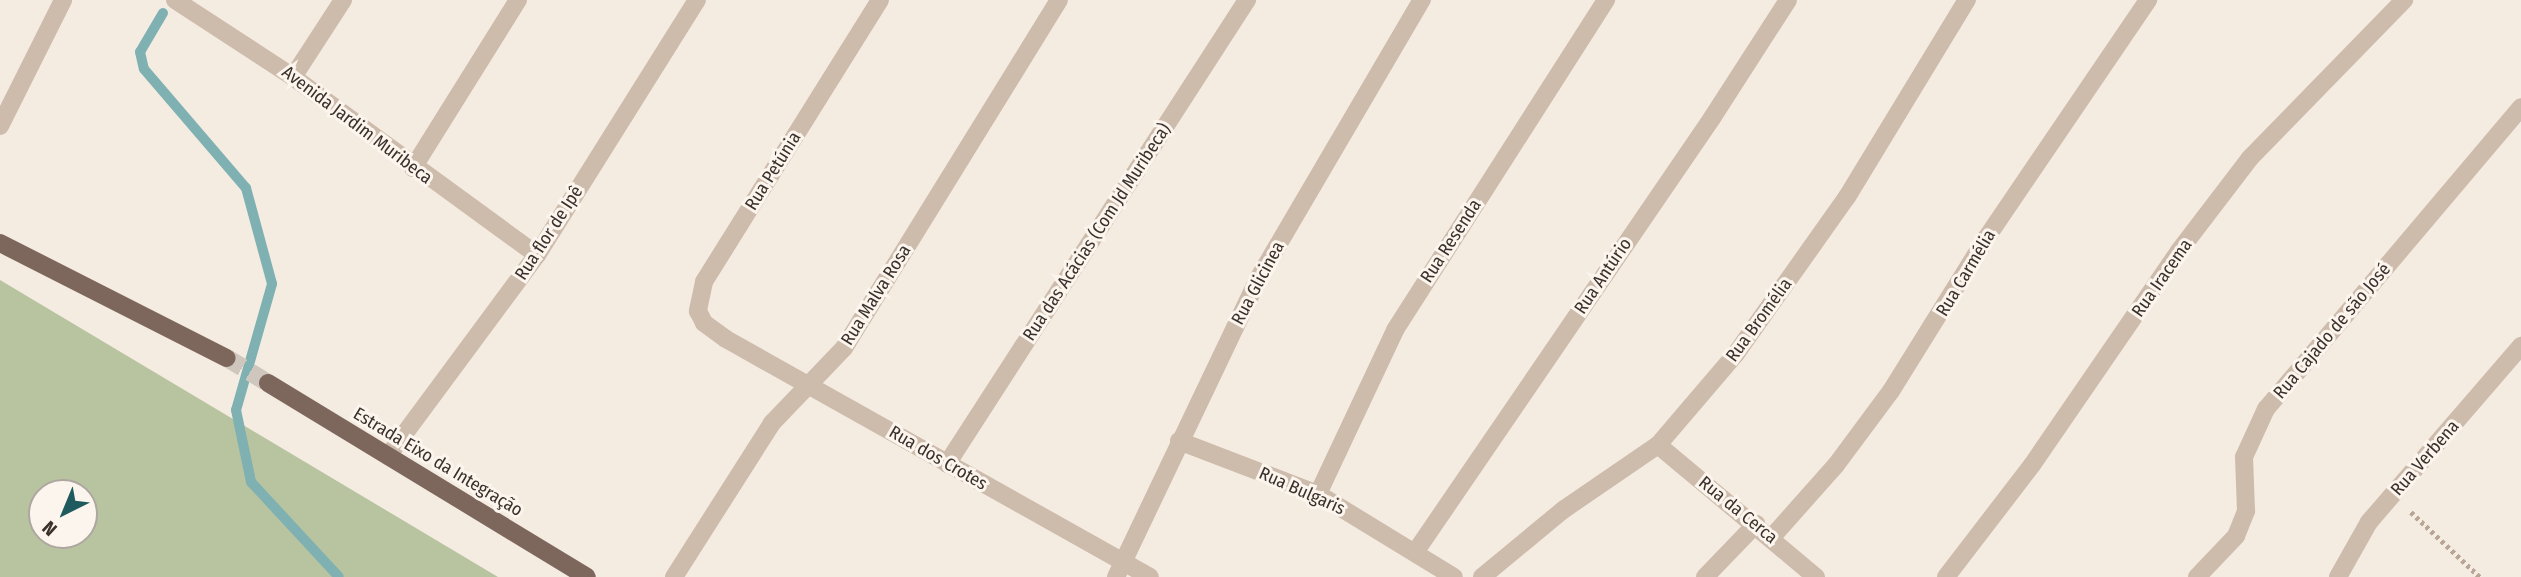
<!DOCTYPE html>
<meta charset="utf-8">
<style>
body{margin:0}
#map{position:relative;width:2521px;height:577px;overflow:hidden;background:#f4ebe1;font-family:"Fira Sans Condensed",sans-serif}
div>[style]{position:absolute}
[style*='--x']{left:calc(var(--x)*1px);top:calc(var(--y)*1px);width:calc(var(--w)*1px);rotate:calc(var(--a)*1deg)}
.green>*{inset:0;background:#b8c4a0}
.stream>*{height:10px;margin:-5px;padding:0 5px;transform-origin:5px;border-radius:5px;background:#7fb0b2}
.major-tunnel>*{height:18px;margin-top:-9px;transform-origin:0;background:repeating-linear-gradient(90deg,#cfc6bd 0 18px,transparent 0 27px)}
.path>*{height:4.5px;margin-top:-2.25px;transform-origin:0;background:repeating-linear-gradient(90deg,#b9a596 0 3.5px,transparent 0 7px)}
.minor>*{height:18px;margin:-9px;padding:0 9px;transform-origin:9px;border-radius:9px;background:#cdbbac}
.major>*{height:18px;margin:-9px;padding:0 9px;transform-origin:9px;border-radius:9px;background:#7d675c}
span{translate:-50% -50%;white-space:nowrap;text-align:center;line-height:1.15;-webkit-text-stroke:6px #fbf5ee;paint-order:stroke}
.street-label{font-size:18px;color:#3b302b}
.north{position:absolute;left:28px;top:479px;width:70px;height:70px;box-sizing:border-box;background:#fbf5ee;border:2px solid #aea6a0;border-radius:50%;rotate:223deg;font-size:19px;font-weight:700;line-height:28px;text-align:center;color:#3b302b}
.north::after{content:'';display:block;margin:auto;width:24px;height:32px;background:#1f5a5e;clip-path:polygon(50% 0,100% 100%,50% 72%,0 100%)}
</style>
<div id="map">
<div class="green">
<i style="clip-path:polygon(evenodd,0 280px,498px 577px,0 577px,0 280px,42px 493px,84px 493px,84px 535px,42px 535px,42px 493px)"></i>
</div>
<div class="stream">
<i style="--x:163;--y:13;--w:45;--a:120.5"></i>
<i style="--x:140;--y:52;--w:17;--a:77"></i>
<i style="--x:144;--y:69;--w:157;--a:49.4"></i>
<i style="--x:246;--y:188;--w:99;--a:74.8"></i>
<i style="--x:272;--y:284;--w:131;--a:105.9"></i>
<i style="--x:236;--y:410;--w:74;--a:78.2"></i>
<i style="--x:251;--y:482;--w:129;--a:47.2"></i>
</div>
<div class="major-tunnel">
<i style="--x:227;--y:358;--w:48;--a:31.4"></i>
</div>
<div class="path">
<i style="--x:2411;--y:512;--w:95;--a:43.3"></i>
</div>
<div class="minor">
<i style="--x:175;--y:0;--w:141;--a:33.1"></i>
<i style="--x:293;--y:77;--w:302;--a:36.1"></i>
<i style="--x:880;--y:0;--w:332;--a:122"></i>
<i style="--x:704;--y:282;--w:30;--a:102"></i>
<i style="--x:698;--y:311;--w:13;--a:63"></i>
<i style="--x:704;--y:323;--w:27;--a:36"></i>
<i style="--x:726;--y:339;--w:486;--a:29.3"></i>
<i style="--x:293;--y:77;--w:92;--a:-57"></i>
<i style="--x:0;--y:126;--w:141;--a:-63.4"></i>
<i style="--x:413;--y:168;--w:198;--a:-58"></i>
<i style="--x:1179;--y:441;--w:149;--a:20.9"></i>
<i style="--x:1318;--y:494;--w:159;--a:31.4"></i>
<i style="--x:1658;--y:445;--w:206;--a:39.9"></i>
<i style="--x:388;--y:456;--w:250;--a:-53.5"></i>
<i style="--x:537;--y:255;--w:301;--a:-57.9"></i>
<i style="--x:947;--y:464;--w:553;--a:-57.12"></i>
<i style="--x:1318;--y:494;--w:181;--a:-64.8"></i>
<i style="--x:1395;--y:330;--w:392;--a:-57.4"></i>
<i style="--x:1772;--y:537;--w:96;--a:-48.4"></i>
<i style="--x:1836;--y:465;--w:92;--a:-53.4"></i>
<i style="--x:1891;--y:391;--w:181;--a:-58.1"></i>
<i style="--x:1987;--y:237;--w:287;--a:-55.8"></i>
<i style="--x:1416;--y:551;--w:525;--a:-55.64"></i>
<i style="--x:1712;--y:118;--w:140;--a:-57.2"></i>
<i style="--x:674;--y:577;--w:183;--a:-57.5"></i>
<i style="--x:772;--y:423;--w:104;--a:-46.2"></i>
<i style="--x:844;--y:348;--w:409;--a:-58.3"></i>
<i style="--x:1116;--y:577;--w:330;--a:-64.5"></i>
<i style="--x:1258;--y:279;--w:324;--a:-59.6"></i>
<i style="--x:1482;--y:577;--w:105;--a:-39.6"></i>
<i style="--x:1563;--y:510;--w:115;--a:-34.4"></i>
<i style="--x:1658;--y:445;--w:118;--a:-49.5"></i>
<i style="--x:1735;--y:355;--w:194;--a:-54.7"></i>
<i style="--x:1847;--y:197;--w:231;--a:-58.7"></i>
<i style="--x:1705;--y:577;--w:74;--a:-46.1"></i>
<i style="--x:1946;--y:577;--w:141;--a:-52.5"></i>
<i style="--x:2032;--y:465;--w:260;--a:-55.5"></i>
<i style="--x:2179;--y:251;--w:117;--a:-52.6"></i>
<i style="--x:2250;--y:158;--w:221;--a:-45.7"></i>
<i style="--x:2197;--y:577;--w:57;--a:-46.4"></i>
<i style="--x:2236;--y:536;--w:27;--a:-68"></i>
<i style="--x:2246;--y:511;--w:54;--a:-92.1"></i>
<i style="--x:2244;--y:457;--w:53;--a:-65.4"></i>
<i style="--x:2266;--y:409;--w:395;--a:-49.8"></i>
<i style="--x:2338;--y:577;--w:63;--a:-60.6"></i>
<i style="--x:2369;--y:522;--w:233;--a:-49.2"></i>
</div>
<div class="major">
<i style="--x:0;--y:243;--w:254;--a:26.9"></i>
<i style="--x:268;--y:383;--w:373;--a:31.3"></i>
</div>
<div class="street-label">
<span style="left:357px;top:125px;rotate:37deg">Avenida Jardim Muribeca</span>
<span style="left:773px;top:171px;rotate:-58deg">Rua Petúnia</span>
<span style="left:1097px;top:232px;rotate:-57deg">Rua das Acácias (Com Jd Muribeca)</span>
<span style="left:549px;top:233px;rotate:-57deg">Rua flor de Ipê</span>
<span style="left:1451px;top:241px;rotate:-57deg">Rua Resenda</span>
<span style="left:1966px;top:273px;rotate:-59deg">Rua Carmélia</span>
<span style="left:1603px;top:276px;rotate:-56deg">Rua Antúrio</span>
<span style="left:2162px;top:278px;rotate:-55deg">Rua Iracema</span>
<span style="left:1258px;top:283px;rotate:-62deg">Rua Glicinea</span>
<span style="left:876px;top:295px;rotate:-58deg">Rua Malva Rosa</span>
<span style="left:1759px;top:320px;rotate:-54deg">Rua Bromélia</span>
<span style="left:2332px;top:331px;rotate:-50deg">Rua Cajado de são José</span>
<span style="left:938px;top:458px;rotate:30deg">Rua dos Crotes</span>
<span style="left:2425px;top:458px;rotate:-49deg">Rua Verbena</span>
<span style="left:438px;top:462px;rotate:31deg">Estrada Eixo da Integração</span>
<span style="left:1302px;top:491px;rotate:24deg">Rua Bulgaris</span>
<span style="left:1738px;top:510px;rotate:39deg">Rua da Cerca</span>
</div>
<div class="north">N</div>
</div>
